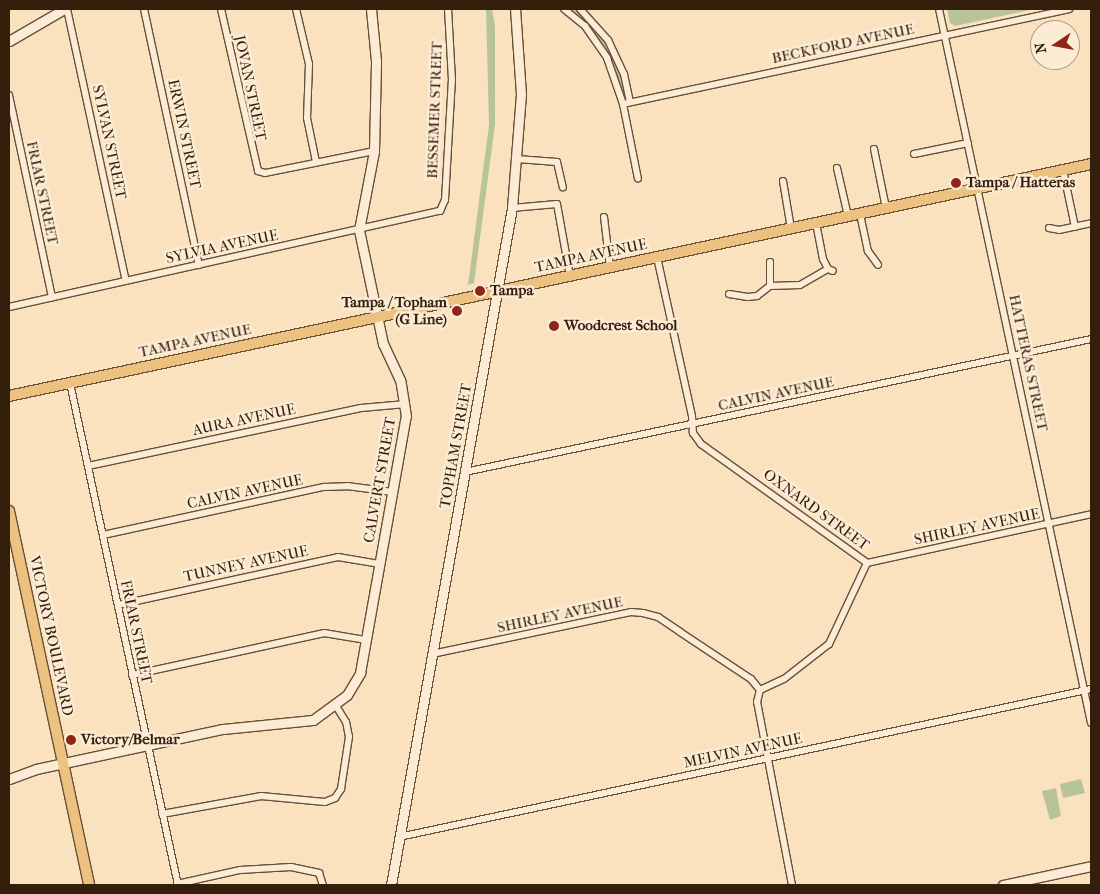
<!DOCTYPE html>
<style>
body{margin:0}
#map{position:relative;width:1100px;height:894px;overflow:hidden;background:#fae2bf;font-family:"IM FELL French Canon",serif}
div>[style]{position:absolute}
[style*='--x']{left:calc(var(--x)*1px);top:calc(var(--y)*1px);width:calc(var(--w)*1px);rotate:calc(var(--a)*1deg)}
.green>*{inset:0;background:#b8c497}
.roads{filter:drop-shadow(1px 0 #66503a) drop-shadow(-1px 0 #66503a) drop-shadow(0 1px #66503a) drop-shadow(0 -1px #66503a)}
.minor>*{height:6px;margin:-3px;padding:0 3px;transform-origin:3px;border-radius:3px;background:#fcecd5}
.tertiary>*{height:9px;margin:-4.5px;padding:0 4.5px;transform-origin:4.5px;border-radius:4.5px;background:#fcecd5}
.secondary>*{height:9px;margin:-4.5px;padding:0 4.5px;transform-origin:4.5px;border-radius:4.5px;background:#fcecd5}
.primary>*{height:10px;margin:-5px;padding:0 5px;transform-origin:5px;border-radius:5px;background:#edc180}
.dots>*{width:14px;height:14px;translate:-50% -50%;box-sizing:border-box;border:2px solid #fcecd5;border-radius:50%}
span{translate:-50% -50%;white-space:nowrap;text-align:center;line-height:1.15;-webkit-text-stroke:5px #fcecd5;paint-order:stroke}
.street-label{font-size:15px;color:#341f0d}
.poi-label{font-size:15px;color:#341f0d;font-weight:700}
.left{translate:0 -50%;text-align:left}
.right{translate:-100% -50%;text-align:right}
.frame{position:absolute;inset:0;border:10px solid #341f0d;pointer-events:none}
.north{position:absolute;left:1030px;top:20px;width:50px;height:50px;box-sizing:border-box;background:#fcecd5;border:1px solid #ac9a85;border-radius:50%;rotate:258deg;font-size:14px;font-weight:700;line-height:20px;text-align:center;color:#341f0d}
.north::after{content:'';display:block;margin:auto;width:18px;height:22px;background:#8f2418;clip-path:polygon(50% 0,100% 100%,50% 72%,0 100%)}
</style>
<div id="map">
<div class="green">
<i style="clip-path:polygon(486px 9px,492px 9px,495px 26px,495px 125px,474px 283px,468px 285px,489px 125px)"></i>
<i style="clip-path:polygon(568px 9px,575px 9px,586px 18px,604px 39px,619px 68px,625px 92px,622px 93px,603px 46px,586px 24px)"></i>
<i style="clip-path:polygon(947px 9px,1035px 9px,955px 26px,950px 23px)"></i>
<i style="clip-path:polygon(1081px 779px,1085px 793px,1063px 798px,1060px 784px)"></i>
<i style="clip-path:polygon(1056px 788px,1061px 816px,1050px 820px,1042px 791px)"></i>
</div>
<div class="roads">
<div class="minor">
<i style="--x:67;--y:9;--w:278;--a:77.8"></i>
<i style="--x:144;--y:9;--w:262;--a:77.9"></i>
<i style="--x:221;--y:9;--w:166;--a:77.1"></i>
<i style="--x:258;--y:171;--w:7;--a:16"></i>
<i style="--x:265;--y:173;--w:111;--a:-11.4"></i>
<i style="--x:296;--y:9;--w:57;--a:76.7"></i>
<i style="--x:309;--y:64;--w:54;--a:92.1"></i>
<i style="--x:307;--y:118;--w:45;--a:78.4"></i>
<i style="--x:564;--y:9;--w:27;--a:39"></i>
<i style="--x:585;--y:26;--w:39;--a:55"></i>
<i style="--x:607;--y:58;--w:49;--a:70.8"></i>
<i style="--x:623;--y:104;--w:76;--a:78.7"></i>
<i style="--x:580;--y:9;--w:42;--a:47.9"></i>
<i style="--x:608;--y:40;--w:38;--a:65"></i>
<i style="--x:624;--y:74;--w:29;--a:78"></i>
<i style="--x:939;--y:9;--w:730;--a:77.98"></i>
<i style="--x:9;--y:95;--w:207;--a:78"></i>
<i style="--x:623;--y:104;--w:456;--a:-12"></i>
<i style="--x:874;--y:149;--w:60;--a:78.5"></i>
<i style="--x:914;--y:154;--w:55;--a:-11.5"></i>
<i style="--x:517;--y:159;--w:40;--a:4.3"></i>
<i style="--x:557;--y:162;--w:26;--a:77"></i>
<i style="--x:837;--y:168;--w:49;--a:77.1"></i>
<i style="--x:1063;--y:170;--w:58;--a:78.1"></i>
<i style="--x:783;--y:181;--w:49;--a:80.5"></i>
<i style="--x:512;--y:208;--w:45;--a:-5.1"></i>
<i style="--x:557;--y:204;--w:73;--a:79.8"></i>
<i style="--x:860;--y:214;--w:38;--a:78"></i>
<i style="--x:868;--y:251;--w:17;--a:54"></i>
<i style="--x:604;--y:217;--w:50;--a:83.2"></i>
<i style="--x:816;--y:223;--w:37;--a:79"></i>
<i style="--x:823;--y:259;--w:11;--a:63"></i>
<i style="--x:828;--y:269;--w:5;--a:22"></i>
<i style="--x:1049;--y:228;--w:10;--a:11"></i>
<i style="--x:1059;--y:230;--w:33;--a:-12"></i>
<i style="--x:657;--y:257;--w:163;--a:77.6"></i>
<i style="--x:692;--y:416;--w:17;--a:87"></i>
<i style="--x:693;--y:433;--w:14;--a:54"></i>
<i style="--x:701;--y:444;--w:204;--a:35.6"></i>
<i style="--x:770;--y:262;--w:24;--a:90"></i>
<i style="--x:729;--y:294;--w:19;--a:9"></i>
<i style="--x:748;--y:297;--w:9;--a:-6"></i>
<i style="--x:757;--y:296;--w:16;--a:-38"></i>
<i style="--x:770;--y:286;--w:30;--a:-2"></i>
<i style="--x:800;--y:285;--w:32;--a:-30"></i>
<i style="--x:9;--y:307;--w:442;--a:-12.6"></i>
<i style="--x:440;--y:211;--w:12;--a:-66"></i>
<i style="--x:445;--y:200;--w:120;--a:-86.7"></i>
<i style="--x:452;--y:80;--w:71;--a:-93.2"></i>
<i style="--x:70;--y:383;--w:513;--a:77.86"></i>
<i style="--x:88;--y:466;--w:279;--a:-12"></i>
<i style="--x:361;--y:408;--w:45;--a:-5.1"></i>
<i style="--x:465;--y:472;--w:640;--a:-11.99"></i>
<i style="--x:103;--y:535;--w:226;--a:-12.3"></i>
<i style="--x:324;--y:487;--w:23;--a:-2"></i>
<i style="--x:347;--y:486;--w:46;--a:7.4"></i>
<i style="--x:867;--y:563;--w:229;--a:-12.3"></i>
<i style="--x:118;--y:605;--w:225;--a:-12.3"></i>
<i style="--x:338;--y:557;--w:43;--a:9.5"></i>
<i style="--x:432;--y:654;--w:203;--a:-11.9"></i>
<i style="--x:631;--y:612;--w:12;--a:5"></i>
<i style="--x:643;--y:613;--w:16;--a:15"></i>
<i style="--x:658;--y:617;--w:27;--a:34"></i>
<i style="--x:680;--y:632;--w:85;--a:33.5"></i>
<i style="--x:751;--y:679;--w:14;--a:51"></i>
<i style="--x:132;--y:675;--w:197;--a:-12.3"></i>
<i style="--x:324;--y:633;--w:43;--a:9.5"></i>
<i style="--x:162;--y:814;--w:101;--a:-10.3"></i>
<i style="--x:261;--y:796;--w:64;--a:5.4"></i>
<i style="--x:325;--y:802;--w:11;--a:-22"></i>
<i style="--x:335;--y:798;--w:11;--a:-56"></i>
<i style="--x:341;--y:789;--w:53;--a:-81.3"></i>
<i style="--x:349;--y:737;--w:15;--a:-101"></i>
<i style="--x:346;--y:722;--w:19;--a:-122"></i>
<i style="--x:399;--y:837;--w:708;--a:-12.07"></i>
<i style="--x:177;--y:884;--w:65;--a:-12.5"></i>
<i style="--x:240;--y:870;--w:51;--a:-3.4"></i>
<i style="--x:291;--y:867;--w:29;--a:12"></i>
<i style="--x:319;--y:873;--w:13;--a:72"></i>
<i style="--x:792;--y:885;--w:186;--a:-100.8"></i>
<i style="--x:757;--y:702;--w:12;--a:-76"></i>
<i style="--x:760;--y:690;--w:26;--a:-25"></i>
<i style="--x:784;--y:679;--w:57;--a:-37.9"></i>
<i style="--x:829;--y:644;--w:89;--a:-64.9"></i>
</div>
<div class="tertiary">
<i style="--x:9;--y:41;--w:64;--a:-30.2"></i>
<i style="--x:9;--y:779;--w:29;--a:-20"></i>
<i style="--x:36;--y:769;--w:191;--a:-12.1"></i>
<i style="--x:223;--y:729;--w:90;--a:-5.7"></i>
<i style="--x:313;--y:720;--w:42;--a:-36.3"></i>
<i style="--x:347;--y:695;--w:26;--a:-59"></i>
<i style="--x:360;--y:673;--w:261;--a:-79.9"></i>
<i style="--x:406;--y:416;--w:36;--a:-99"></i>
<i style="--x:400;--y:380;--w:40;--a:-115"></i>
<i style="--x:383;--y:344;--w:116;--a:-101.9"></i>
<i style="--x:359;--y:230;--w:80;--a:-79.2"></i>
<i style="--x:374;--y:151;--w:90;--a:-88.7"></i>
<i style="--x:376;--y:61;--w:52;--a:-95.5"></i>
</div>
<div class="secondary">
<i style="--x:391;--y:885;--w:688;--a:-79.87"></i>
<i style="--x:512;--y:208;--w:114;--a:-85.5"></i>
<i style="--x:521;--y:94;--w:85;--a:-94"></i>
<i style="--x:1003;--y:885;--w:90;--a:-12.2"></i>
</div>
<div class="primary">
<i style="--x:9;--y:396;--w:1107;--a:-12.1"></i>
<i style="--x:9;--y:511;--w:382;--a:77.9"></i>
</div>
</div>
<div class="dots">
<i style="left:956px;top:183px;background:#8f2418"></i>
<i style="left:480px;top:291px;background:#8f2418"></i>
<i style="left:457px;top:311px;background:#8f2418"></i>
<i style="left:554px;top:326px;background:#8f2418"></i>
<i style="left:71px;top:740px;background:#8f2418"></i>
</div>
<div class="street-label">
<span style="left:843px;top:44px;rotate:-12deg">BECKFORD AVENUE</span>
<span style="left:250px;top:88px;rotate:78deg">JOVAN STREET</span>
<span style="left:435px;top:110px;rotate:-88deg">BESSEMER STREET</span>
<span style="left:184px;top:134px;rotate:78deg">ERWIN STREET</span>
<span style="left:109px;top:142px;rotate:78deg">SYLVAN STREET</span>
<span style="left:42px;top:193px;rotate:78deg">FRIAR STREET</span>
<span style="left:222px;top:247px;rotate:-12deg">SYLVIA AVENUE</span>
<span style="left:591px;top:256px;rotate:-12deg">TAMPA AVENUE</span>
<span style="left:195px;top:341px;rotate:-12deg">TAMPA AVENUE</span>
<span style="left:1028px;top:363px;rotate:78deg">HATTERAS STREET</span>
<span style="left:776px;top:394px;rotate:-12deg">CALVIN AVENUE</span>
<span style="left:244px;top:420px;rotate:-12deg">AURA AVENUE</span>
<span style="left:456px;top:446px;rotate:-80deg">TOPHAM STREET</span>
<span style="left:380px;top:480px;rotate:-80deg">CALVERT STREET</span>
<span style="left:245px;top:492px;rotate:-12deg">CALVIN AVENUE</span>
<span style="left:816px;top:510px;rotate:36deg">OXNARD STREET</span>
<span style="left:977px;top:527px;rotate:-12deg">SHIRLEY AVENUE</span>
<span style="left:246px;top:564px;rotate:-12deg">TUNNEY AVENUE</span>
<span style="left:560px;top:615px;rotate:-12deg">SHIRLEY AVENUE</span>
<span style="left:136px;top:632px;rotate:78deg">FRIAR STREET</span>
<span style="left:51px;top:636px;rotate:78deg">VICTORY BOULEVARD</span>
<span style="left:743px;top:751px;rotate:-12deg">MELVIN AVENUE</span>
</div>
<div class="poi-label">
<span class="left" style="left:966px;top:183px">Tampa / Hatteras</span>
<span class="left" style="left:490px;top:291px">Tampa</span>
<span class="right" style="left:447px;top:311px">Tampa / Topham<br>(G Line)</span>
<span class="left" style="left:564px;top:326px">Woodcrest School</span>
<span class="left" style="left:81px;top:740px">Victory/Belmar</span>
</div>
<div class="frame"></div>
<div class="north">N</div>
</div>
